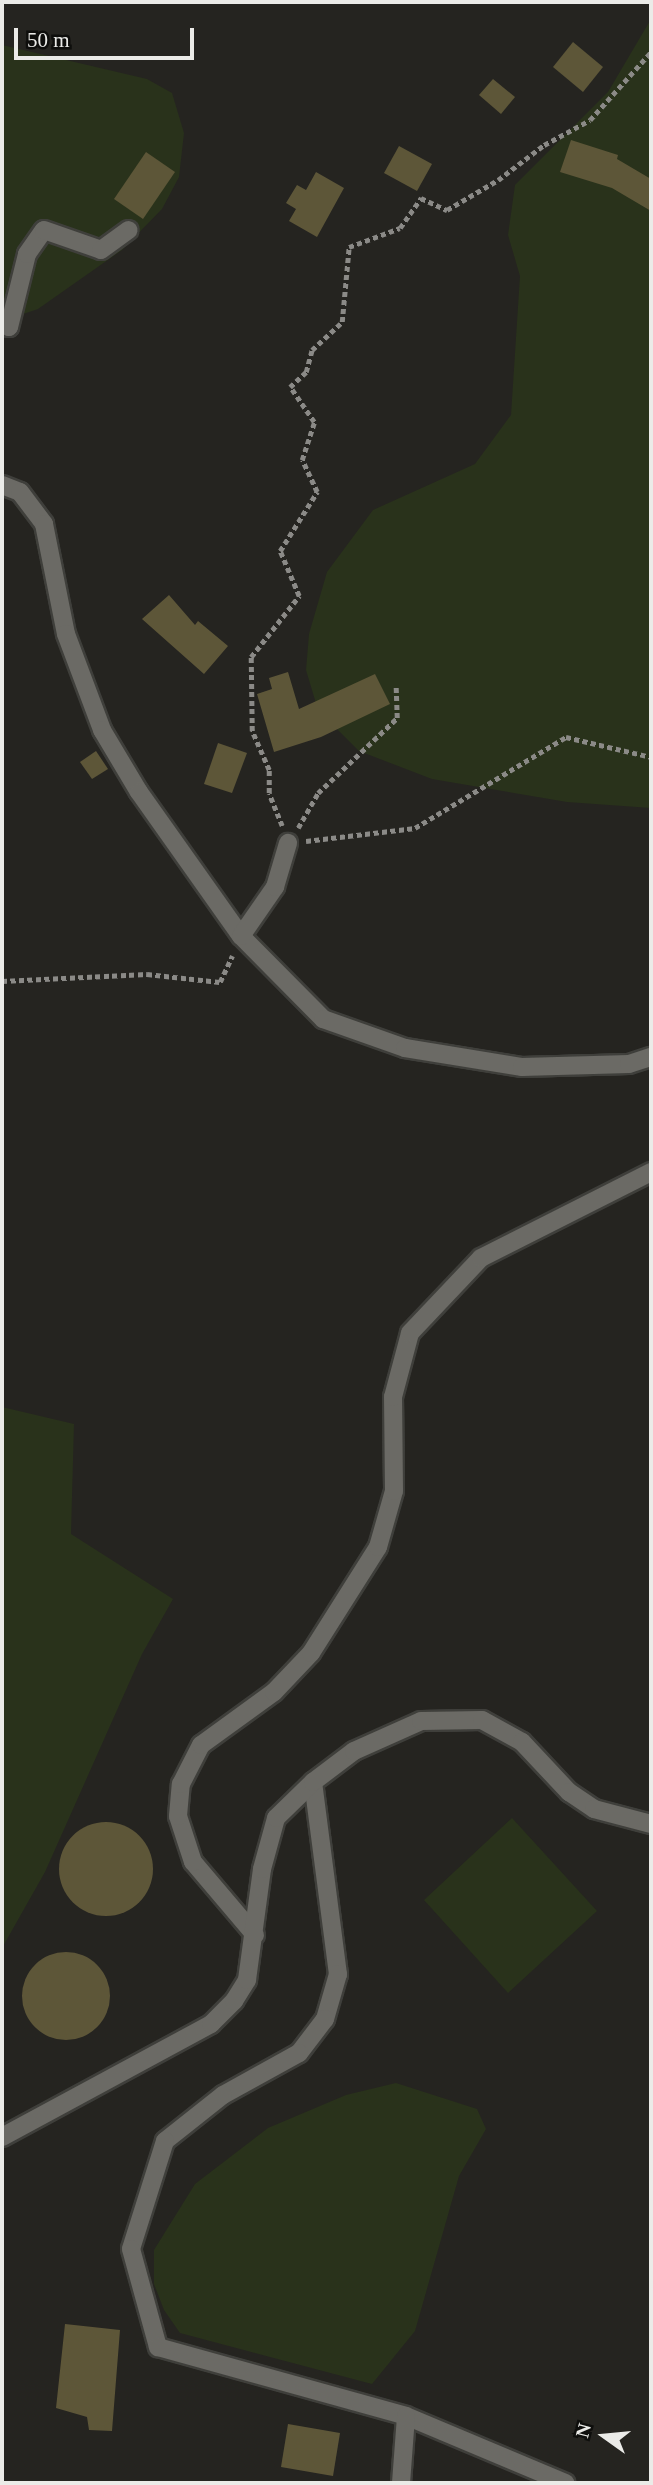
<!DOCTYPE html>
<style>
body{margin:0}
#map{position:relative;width:653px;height:2485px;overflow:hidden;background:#252420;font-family:Georgia,serif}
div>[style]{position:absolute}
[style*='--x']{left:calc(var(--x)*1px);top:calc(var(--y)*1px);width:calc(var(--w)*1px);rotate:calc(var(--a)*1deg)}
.green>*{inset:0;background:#29321b}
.building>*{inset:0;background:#5d5638}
.round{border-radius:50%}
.path>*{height:4.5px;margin-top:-2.25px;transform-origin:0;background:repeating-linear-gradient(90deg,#8b8a87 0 5px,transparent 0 8.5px)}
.roads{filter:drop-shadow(2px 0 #3f3f3b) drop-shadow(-2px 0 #3f3f3b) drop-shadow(0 2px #3f3f3b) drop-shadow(0 -2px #3f3f3b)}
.minor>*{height:18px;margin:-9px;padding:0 9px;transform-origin:9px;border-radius:9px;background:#6b6a65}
.tertiary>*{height:18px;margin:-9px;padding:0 9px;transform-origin:9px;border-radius:9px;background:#6b6a65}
span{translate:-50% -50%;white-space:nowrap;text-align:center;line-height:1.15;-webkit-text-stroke:5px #0e0e0c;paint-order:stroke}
.frame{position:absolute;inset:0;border:4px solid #ebebe8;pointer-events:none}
.north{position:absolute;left:569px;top:2401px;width:70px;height:70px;-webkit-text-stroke:5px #0e0e0c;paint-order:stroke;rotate:285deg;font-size:19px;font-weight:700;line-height:28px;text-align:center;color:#ebebe8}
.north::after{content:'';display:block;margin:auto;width:24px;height:32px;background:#ebebe8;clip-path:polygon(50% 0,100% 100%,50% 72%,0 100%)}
.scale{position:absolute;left:14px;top:28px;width:180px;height:32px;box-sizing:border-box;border:4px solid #ebebe8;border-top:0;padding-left:9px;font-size:21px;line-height:24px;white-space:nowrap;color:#ebebe8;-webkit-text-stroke:5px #0e0e0c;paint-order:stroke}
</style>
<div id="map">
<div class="green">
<i style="clip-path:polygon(651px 19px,651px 808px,567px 802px,432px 779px,359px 751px,318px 710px,306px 670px,309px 634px,327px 572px,373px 510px,475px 464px,511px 415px,520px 276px,508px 235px,515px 185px,608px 92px)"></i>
<i style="clip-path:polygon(2px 45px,147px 79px,172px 93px,184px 133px,179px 177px,162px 209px,122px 250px,38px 309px,2px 321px)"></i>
<i style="clip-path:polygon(2px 1407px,74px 1424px,71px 1534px,173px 1599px,142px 1654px,45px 1872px,2px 1948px)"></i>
<i style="clip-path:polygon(512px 1818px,597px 1911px,508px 1993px,424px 1900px)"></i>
<i style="clip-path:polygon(396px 2083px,477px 2109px,486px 2129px,459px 2176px,415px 2331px,372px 2384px,180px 2333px,164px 2310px,154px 2284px,154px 2250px,195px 2184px,268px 2128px,346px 2095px)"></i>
</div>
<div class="building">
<i style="clip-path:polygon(573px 42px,603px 67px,583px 92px,553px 67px)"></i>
<i style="clip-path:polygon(493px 79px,515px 97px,501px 114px,479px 95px)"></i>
<i style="clip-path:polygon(571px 140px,618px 155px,617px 159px,651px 179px,651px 211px,612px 188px,560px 172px)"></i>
<i style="clip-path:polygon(399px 146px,432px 164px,417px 191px,384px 173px)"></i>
<i style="clip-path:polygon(146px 152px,175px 172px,143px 219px,114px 199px)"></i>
<i style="clip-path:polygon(316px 172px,344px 188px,317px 237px,289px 221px,296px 209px,286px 203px,297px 185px,306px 190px)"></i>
<i style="clip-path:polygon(169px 595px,195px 625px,198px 621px,228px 646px,204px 674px,142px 619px)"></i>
<i style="clip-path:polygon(288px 672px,299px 709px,375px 674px,390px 704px,321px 737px,274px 752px,257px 694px,272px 689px,269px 678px)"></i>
<i style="clip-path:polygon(218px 743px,247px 753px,232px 793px,204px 784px)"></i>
<i style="clip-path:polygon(96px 751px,108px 769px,92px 779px,80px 762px)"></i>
<i class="round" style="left:59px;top:1822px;width:94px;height:94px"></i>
<i class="round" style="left:22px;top:1952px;width:88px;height:88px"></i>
<i style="clip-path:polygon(65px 2324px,120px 2330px,112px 2431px,89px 2430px,87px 2417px,56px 2408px)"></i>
<i style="clip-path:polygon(288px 2424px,340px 2433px,333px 2476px,281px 2467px)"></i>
</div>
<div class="path">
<i style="--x:282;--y:826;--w:35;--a:-112"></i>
<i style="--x:269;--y:793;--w:23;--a:-90"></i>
<i style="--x:269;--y:770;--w:43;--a:-113.6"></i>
<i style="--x:252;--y:731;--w:74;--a:-90.8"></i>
<i style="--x:251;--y:657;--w:78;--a:-51.8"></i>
<i style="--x:299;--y:596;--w:49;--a:-112.9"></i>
<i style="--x:280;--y:551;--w:70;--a:-57.9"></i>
<i style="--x:317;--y:492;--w:35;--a:-115"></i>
<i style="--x:302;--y:460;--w:40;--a:-72"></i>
<i style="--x:314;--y:422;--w:42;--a:-124.4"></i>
<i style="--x:290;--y:387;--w:22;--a:-43"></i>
<i style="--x:306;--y:372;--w:23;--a:-75"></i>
<i style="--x:312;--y:350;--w:41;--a:-43"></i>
<i style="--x:342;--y:322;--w:75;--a:-84.7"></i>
<i style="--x:349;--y:247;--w:54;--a:-20.4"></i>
<i style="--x:400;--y:228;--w:37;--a:-55"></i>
<i style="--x:421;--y:198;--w:29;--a:25"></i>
<i style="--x:447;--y:210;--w:59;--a:-30.5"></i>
<i style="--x:498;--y:180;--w:58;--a:-37.3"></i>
<i style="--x:544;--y:145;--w:52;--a:-28.5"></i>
<i style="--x:590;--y:120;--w:91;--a:-48.1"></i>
<i style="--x:298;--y:828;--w:40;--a:-60.3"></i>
<i style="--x:318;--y:793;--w:109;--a:-43.5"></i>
<i style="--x:397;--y:718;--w:31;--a:-92"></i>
<i style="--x:306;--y:841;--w:110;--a:-6.8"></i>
<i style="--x:415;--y:828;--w:176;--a:-31.1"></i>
<i style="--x:566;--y:737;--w:87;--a:13.2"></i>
<i style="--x:2;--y:981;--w:145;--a:-2.8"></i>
<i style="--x:147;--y:974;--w:73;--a:6.3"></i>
<i style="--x:220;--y:982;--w:29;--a:-65"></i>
</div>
<div class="roads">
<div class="minor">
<i style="--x:2;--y:321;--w:9;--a:41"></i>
<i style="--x:9;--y:327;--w:75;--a:-76.1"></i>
<i style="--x:27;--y:254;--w:29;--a:-55"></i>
<i style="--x:44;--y:230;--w:60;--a:19.3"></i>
<i style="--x:101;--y:250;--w:34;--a:-36"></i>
<i style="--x:2;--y:485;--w:19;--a:21"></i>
<i style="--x:20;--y:492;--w:40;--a:53"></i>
<i style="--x:44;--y:524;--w:112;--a:78.7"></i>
<i style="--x:66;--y:634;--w:103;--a:69.4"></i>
<i style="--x:102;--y:730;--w:72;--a:59.2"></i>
<i style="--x:139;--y:792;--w:176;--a:54.7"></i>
<i style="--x:241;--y:936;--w:117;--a:45.3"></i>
<i style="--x:323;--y:1019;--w:87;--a:19.5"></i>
<i style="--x:405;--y:1048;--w:119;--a:9.2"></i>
<i style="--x:522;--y:1067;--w:107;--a:-1.6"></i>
<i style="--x:629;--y:1064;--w:23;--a:-18"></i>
<i style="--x:241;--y:936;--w:60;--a:-55.2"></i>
<i style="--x:275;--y:887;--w:46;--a:-73.5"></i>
<i style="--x:313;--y:1782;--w:194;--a:82.6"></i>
<i style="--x:338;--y:1974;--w:47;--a:106.1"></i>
<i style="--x:325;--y:2019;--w:43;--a:127.4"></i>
<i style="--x:299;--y:2053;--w:87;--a:151.1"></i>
<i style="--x:223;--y:2095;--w:74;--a:141.6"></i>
<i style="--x:165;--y:2141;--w:113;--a:107.5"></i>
<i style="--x:131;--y:2249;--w:102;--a:74.6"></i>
<i style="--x:158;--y:2347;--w:257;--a:15.5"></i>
<i style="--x:406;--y:2416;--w:173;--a:22.8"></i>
<i style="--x:255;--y:1935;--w:96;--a:-130.3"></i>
<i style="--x:193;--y:1862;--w:48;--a:-108.1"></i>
<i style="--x:178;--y:1816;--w:32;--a:-85"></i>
<i style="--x:181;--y:1784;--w:44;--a:-62.9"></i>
<i style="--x:201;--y:1745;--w:90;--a:-36"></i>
<i style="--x:274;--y:1692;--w:54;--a:-46.5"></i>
<i style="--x:311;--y:1653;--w:125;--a:-57.7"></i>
<i style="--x:378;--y:1547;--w:58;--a:-74.1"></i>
<i style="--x:394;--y:1491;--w:94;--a:-90.6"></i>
<i style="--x:393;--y:1397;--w:66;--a:-75.1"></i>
<i style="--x:410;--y:1333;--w:103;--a:-46.6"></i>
<i style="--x:481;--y:1258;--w:191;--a:-26.8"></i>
<i style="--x:401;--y:2483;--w:67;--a:-85.7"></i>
</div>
<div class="tertiary">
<i style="--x:2;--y:2137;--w:238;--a:-28.4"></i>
<i style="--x:211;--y:2024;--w:33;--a:-45"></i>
<i style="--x:234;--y:2001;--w:25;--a:-58"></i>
<i style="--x:247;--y:1980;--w:112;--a:-82.3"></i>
<i style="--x:262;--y:1869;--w:53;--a:-74.6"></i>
<i style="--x:276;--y:1818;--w:52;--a:-44.2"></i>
<i style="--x:313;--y:1782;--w:51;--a:-37.1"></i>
<i style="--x:354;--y:1751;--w:73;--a:-24.1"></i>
<i style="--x:421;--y:1721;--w:61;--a:-0.9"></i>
<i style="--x:482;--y:1720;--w:46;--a:28.8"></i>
<i style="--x:522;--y:1742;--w:69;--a:46.8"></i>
<i style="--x:569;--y:1792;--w:30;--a:34"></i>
<i style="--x:594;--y:1809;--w:59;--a:14.7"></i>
</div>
</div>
<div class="frame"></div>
<div class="north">N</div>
<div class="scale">50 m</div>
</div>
